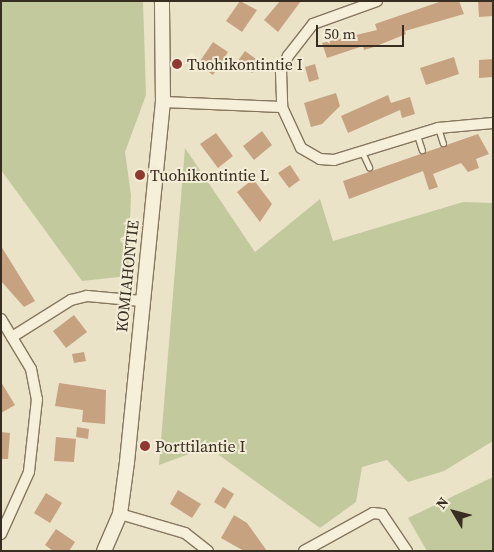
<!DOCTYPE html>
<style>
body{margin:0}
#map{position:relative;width:494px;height:552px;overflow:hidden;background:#ebe3c8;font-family:"Source Serif 4",serif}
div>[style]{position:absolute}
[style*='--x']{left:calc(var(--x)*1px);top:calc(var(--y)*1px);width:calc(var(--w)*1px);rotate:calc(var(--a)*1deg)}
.green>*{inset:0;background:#c1c99d}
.building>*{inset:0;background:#c6a281}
.roads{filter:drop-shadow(1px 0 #86765f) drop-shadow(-1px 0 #86765f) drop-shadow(0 1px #86765f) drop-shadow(0 -1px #86765f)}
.lane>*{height:5px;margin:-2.5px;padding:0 2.5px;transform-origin:2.5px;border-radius:2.5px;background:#f6f0db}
.street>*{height:10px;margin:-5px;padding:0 5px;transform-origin:5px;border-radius:5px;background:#f6f0db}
.secondary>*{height:14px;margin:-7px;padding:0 7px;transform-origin:7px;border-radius:7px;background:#f6f0db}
.dots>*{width:14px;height:14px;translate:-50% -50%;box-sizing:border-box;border:2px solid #f3edd7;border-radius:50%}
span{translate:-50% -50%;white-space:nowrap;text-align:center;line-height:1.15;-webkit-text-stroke:4px #f3edd7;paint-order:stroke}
.poi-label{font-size:16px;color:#372d21}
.left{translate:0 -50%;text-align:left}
.street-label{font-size:16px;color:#372d21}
.frame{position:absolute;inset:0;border:2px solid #372d21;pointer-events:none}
.north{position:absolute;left:429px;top:487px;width:50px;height:50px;-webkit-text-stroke:4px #f3edd7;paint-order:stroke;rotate:307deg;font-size:14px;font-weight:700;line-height:20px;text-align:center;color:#372d21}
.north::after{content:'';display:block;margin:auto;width:18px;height:22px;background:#372d21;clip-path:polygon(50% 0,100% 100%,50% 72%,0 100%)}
.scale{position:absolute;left:316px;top:25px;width:88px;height:22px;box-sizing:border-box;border:2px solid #372d21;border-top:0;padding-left:6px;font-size:15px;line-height:18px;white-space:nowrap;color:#372d21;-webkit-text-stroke:4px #f3edd7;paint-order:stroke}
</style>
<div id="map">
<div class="green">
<i style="clip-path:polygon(1px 1px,143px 1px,146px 95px,125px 152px,131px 195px,128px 276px,82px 281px,1px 170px)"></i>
<i style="clip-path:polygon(185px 148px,255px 252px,320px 199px,333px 241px,463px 202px,493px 203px,493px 441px,444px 471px,408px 482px,387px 460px,362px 467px,356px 502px,320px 528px,208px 447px,159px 465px)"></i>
<i style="clip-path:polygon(493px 477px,493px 551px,427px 551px,408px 518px)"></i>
</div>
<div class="building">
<i style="clip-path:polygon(240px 1px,257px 10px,242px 32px,226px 21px)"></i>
<i style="clip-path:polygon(280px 1px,301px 1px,278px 32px,264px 20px)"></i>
<i style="clip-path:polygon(442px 1px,459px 1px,464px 14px,405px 31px,406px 34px,374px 47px,364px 50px,363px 46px,327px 58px,322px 43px,377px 30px,375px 24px)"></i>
<i style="clip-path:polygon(478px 1px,493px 1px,493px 16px,479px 17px)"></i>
<i style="clip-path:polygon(213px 42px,228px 52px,213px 75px,198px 64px)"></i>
<i style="clip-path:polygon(245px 51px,260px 62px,252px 73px,237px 62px)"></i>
<i style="clip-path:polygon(454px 57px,459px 74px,426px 85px,420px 68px)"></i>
<i style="clip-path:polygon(493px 59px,493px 77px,479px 78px,479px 60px)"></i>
<i style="clip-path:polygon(315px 64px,319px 79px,309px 82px,305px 67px)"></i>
<i style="clip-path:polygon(336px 93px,340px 106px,322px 124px,311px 127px,304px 103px)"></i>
<i style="clip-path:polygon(388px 95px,391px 103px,410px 97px,415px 114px,402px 118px,400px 110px,348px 133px,341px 116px)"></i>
<i style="clip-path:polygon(262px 131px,272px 145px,254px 160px,243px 146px)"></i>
<i style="clip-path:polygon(216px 133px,233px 156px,218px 168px,200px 144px)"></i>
<i style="clip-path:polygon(478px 134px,489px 154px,476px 159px,479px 168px,468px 172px,461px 163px,433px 174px,438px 187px,429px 190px,423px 171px,349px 199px,343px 181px)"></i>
<i style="clip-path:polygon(290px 165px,300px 180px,289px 188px,278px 173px)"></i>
<i style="clip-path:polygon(253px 179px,272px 204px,260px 222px,237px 192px)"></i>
<i style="clip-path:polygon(1px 246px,35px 301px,24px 307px,1px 281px)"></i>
<i style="clip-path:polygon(74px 315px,87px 332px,66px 348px,53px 331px)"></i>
<i style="clip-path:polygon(84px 352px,86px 361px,74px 363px,72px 354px)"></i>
<i style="clip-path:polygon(1px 382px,15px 405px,1px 413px)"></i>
<i style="clip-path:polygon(59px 383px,106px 390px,105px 424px,82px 422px,83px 410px,55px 406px)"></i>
<i style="clip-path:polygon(77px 427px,89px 429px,88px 439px,76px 437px)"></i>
<i style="clip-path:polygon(1px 432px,10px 433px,8px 459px,1px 459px)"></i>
<i style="clip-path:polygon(56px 437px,76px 439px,74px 462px,54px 461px)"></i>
<i style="clip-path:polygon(223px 487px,234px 494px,225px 509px,214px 502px)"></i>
<i style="clip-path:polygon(178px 490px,201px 504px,192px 518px,170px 504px)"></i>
<i style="clip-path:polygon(46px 493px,62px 503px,50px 523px,34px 513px)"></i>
<i style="clip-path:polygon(234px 515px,247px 523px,267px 551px,244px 551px,221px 538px)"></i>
<i style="clip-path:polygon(56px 529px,75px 542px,69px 551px,53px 551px,45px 545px)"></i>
</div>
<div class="roads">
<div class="lane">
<i style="--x:438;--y:128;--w:16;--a:72"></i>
<i style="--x:417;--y:135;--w:16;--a:72"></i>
<i style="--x:362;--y:152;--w:17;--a:65"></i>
</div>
<div class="street">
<i style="--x:377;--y:1;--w:68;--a:160.2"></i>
<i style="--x:313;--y:24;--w:41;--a:128"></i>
<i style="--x:288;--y:56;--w:17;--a:115"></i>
<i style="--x:281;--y:71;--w:36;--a:88"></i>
<i style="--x:282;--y:107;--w:45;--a:65.1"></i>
<i style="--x:301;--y:148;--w:22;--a:30"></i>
<i style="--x:320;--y:159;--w:14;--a:4"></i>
<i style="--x:334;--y:160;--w:109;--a:-17.1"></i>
<i style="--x:438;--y:128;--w:55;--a:-5.2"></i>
<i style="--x:163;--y:102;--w:119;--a:2.4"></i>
<i style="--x:1;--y:319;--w:58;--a:59"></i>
<i style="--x:31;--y:369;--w:31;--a:79"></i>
<i style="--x:37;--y:399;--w:73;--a:96.3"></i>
<i style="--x:29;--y:472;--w:68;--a:114.3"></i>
<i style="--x:12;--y:337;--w:70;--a:-32.1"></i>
<i style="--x:71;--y:300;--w:16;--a:-14"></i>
<i style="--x:87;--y:296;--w:55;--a:5.2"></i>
<i style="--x:120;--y:514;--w:68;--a:16.3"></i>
<i style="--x:185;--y:533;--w:29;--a:38"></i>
<i style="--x:304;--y:551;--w:79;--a:-28.8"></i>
<i style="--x:373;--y:513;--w:9;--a:6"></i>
<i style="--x:382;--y:514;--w:45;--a:56"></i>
</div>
<div class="secondary">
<i style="--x:104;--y:551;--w:40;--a:-66.6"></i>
<i style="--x:120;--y:514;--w:52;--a:-82.3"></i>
<i style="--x:127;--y:462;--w:362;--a:-84.3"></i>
<i style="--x:163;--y:102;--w:101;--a:-90.6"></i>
</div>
</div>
<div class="dots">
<i style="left:177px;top:64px;background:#903933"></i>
<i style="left:140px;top:175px;background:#903933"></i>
<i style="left:145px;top:446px;background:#903933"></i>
</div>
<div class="poi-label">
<span class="left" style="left:187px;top:64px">Tuohikontintie I</span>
<span class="left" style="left:150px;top:175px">Tuohikontintie L</span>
<span class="left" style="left:155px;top:446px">Porttilantie I</span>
</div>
<div class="street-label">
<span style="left:127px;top:276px;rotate:-84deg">KOMIAHONTIE</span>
</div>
<div class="frame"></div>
<div class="north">N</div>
<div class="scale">50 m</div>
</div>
